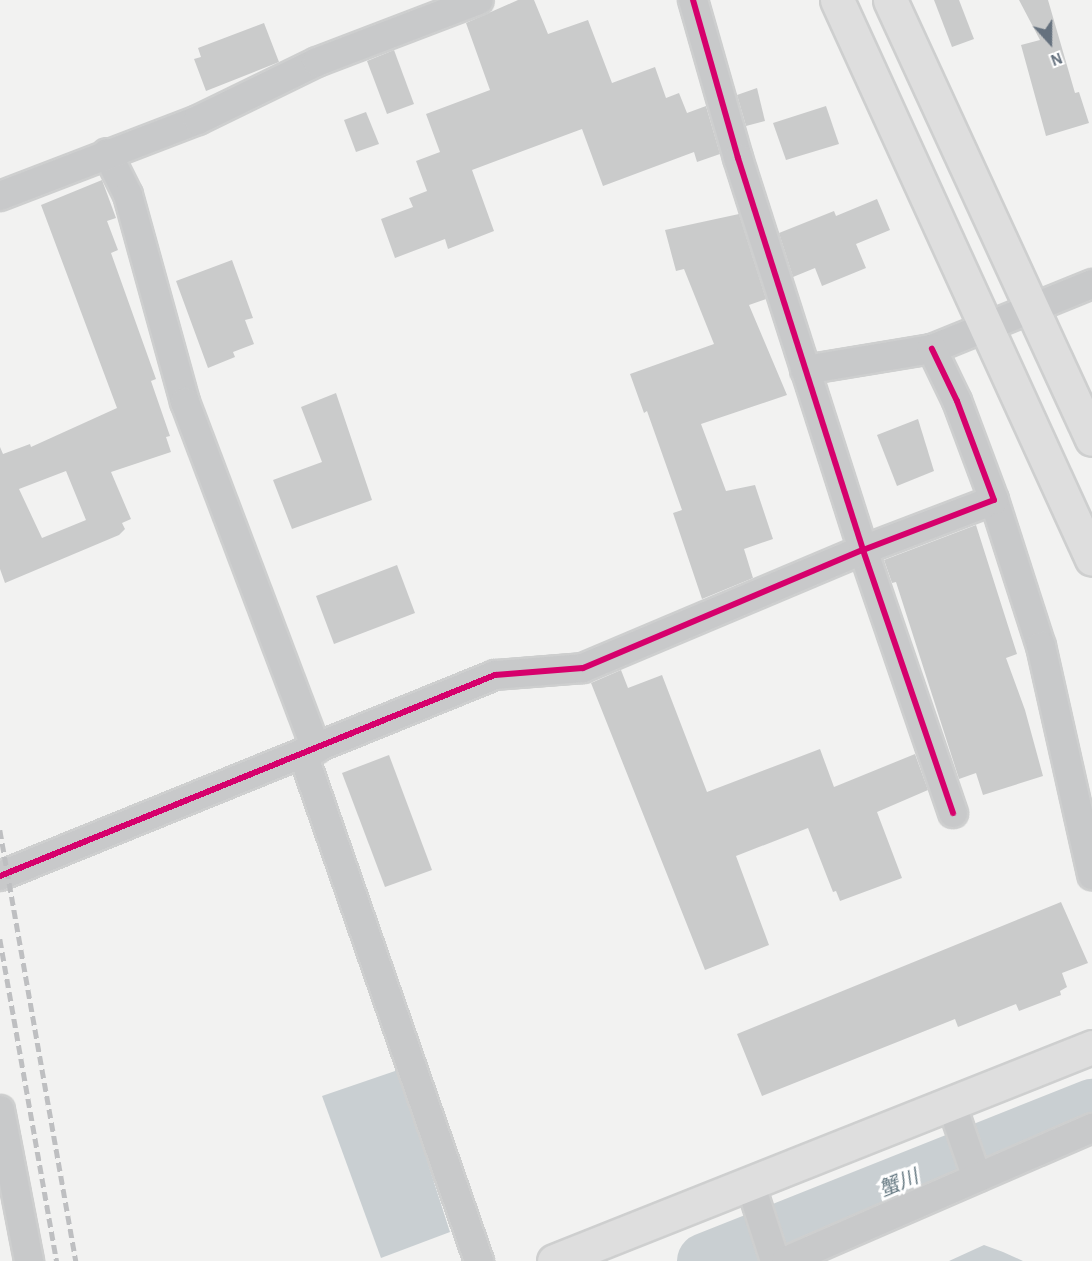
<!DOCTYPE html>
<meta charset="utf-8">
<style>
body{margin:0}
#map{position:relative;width:1092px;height:1261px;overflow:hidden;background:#f2f2f1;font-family:"Alegreya Sans","Noto Sans JP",sans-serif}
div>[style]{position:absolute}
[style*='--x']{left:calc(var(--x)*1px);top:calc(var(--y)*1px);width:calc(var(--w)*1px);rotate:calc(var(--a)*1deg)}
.water>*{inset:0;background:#c9cfd2}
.river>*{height:56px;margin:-28px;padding:0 28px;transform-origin:28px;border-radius:28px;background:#c9cfd2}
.building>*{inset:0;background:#cacbcb}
.roads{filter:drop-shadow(2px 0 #cecfcf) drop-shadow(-2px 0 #cecfcf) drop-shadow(0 2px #cecfcf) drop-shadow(0 -2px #cecfcf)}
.street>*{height:28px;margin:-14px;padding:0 14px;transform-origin:14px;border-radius:14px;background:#c8c9ca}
.secondary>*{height:33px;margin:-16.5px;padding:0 16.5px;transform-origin:16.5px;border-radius:16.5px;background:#dedede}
.rail>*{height:4.5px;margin-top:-2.25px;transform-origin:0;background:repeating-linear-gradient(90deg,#bebfc1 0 9px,transparent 0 13.5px)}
.cycleway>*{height:6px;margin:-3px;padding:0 3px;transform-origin:3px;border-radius:3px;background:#d6006c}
span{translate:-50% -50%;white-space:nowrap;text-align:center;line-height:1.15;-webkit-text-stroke:6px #fff;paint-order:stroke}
.water-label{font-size:20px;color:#667982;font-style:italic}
.north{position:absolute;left:1020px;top:12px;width:60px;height:60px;-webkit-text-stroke:4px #fff;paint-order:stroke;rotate:159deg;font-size:16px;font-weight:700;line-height:24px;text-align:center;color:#65717e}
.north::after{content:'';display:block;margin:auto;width:21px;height:27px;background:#65717e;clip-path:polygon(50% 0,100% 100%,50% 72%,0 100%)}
</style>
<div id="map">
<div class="water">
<i style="clip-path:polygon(398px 1070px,450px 1232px,381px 1258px,322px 1096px)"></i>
<i style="clip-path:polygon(984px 1245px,1003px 1252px,1023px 1261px,949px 1261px)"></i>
</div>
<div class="river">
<i style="--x:705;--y:1261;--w:417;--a:-21.7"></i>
</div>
<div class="building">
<i style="clip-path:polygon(518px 0,534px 0,548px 34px,588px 20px,612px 83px,655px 67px,666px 98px,679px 93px,687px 113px,706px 106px,720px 154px,697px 162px,694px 152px,603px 186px,582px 129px,472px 170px,494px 231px,448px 249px,445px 239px,395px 258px,381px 219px,413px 207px,409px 198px,427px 191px,416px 161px,440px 152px,426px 114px,490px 90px,466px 23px)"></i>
<i style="clip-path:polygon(934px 0,959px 0,974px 39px,952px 47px)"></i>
<i style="clip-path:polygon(1019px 0,1048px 0,1075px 93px,1079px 92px,1089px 123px,1046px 136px,1021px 45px,1040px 40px)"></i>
<i style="clip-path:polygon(264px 23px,279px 62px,206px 91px,194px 59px,201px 57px,198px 48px)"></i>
<i style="clip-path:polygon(394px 50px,414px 104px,387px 114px,367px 61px)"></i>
<i style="clip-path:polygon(757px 88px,765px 121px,746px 126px,737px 95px)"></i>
<i style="clip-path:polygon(826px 106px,839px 144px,786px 160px,773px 123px)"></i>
<i style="clip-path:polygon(366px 112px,379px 144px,356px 152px,344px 120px)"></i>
<i style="clip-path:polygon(evenodd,102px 180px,116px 218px,107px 221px,118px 250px,111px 253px,156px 379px,151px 381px,170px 436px,166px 437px,171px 452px,111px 472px,131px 519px,122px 523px,125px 529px,119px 535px,5px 583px,0 569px,0 447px,3px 454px,30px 444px,31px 447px,117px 408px,41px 205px,102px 180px,66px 471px,86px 520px,42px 538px,19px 489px,66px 471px)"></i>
<i style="clip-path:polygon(877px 199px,890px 230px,856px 244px,866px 268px,822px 286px,815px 268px,793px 277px,779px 233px,834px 211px,836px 216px)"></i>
<i style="clip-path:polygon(739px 214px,766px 299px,749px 305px,787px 395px,701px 424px,726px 491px,755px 485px,773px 539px,744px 549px,753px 578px,702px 599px,673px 513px,682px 510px,647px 411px,644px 413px,630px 374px,714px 344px,684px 269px,676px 271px,665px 230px)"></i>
<i style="clip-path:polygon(232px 260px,253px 318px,245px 320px,254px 344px,233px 352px,235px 357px,208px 368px,176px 281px)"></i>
<i style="clip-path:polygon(336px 393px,372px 500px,292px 529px,273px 480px,322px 462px,301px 407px)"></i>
<i style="clip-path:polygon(918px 419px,934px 471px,897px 486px,877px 435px)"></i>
<i style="clip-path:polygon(976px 525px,1017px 654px,1006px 658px,1025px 710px,1043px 776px,983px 795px,976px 773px,959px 779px,896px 582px,892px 583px,884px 560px)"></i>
<i style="clip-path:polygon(397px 565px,415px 613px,334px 644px,316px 596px)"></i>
<i style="clip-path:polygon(621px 670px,628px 688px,662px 675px,707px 792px,820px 749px,834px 787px,915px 754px,928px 790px,877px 812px,902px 878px,840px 901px,836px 891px,833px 892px,808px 828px,736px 856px,769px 945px,705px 970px,591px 683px)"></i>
<i style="clip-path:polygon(389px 755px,432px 870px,385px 887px,342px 773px)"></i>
<i style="clip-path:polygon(1061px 902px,1088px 963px,1062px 973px,1067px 987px,1060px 991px,1061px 995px,1019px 1011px,1016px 1004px,958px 1027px,955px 1019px,762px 1096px,737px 1034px)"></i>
</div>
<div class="roads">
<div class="street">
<i style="--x:693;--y:0;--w:164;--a:74.1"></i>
<i style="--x:738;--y:158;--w:411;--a:72.3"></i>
<i style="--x:863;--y:550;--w:278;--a:71.1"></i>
<i style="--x:107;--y:153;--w:47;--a:63.4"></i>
<i style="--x:128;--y:195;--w:215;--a:74.6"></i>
<i style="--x:185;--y:402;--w:371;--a:69.3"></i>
<i style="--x:0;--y:196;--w:212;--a:-21"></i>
<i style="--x:198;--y:120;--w:132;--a:-26"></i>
<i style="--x:317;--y:62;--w:173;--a:-20.9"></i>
<i style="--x:805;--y:370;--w:129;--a:-9.4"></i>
<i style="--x:932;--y:349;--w:173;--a:-22.1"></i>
<i style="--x:994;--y:500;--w:153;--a:72.2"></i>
<i style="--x:1041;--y:646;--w:235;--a:77.4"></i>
<i style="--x:303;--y:754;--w:537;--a:70.86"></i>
<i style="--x:0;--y:876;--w:534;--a:-22.1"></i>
<i style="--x:495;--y:675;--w:88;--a:-4.5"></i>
<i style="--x:583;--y:668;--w:304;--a:-22.9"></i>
<i style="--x:863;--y:550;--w:140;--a:-20.9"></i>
<i style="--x:994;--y:500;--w:106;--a:-110.5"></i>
<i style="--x:957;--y:401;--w:58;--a:-115.7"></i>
<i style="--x:951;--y:1103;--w:79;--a:70.9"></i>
<i style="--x:0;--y:1110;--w:154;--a:79.1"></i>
<i style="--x:750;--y:1183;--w:82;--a:72.2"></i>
<i style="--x:786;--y:1261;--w:334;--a:-23.5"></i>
</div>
<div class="secondary">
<i style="--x:837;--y:0;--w:614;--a:65.48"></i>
<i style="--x:890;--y:0;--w:483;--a:65.3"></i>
<i style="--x:554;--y:1261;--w:579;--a:-21.69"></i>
</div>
</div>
<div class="rail">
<i style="--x:0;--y:830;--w:438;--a:80"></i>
<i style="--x:0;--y:939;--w:327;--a:80"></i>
</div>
<div class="cycleway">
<i style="--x:693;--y:0;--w:164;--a:74.1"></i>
<i style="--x:738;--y:158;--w:411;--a:72.3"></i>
<i style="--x:863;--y:550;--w:278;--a:71.1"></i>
<i style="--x:0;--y:876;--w:534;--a:-22.1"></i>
<i style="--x:495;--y:675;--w:88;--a:-4.5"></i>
<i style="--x:583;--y:668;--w:304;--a:-22.9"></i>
<i style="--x:863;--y:550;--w:140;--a:-20.9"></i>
<i style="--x:994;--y:500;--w:106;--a:-110.5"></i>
<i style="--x:957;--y:401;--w:58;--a:-115.7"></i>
</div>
<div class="water-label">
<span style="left:899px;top:1184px;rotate:-22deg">蟹川</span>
</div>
<div class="north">N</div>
</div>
